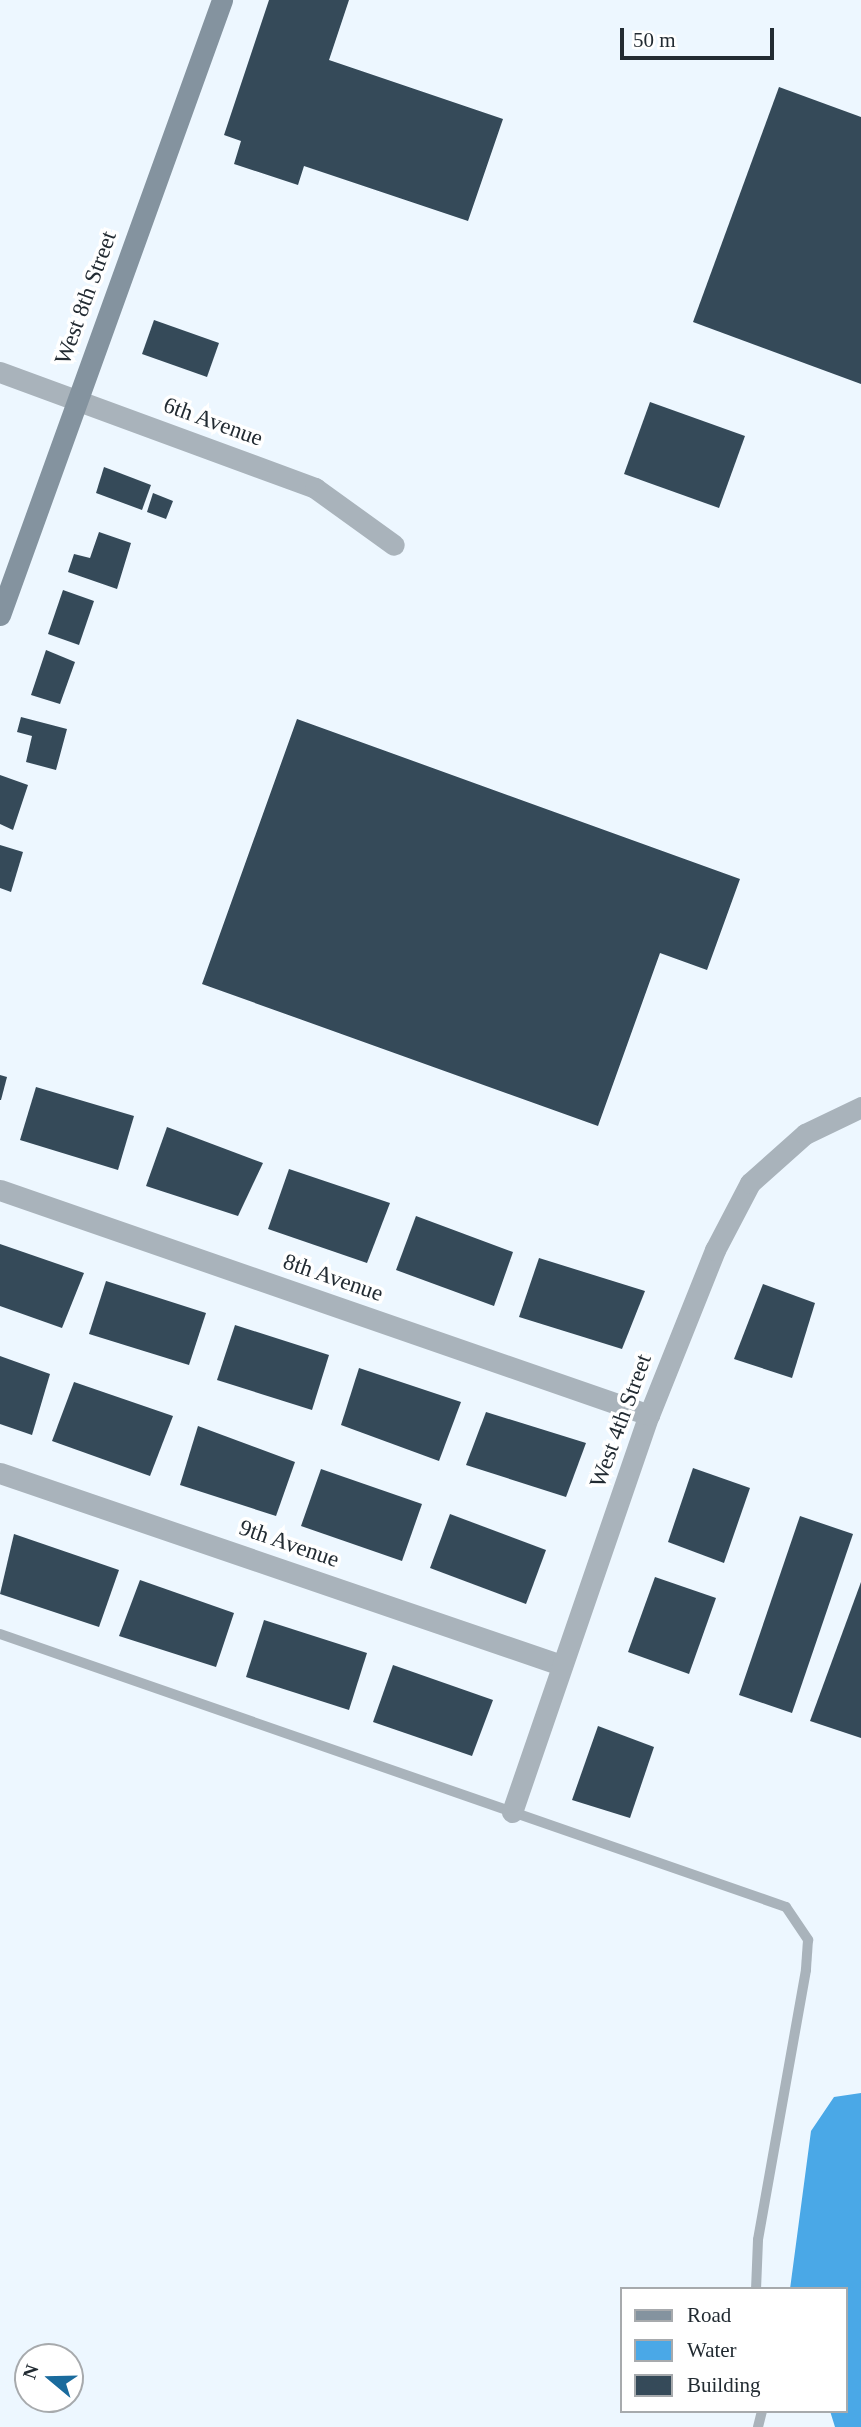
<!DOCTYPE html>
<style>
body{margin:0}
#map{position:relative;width:861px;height:2427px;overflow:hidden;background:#edf7ff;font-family:Georgia,serif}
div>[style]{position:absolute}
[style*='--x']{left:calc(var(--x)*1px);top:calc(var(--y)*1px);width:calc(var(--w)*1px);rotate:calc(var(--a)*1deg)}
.water>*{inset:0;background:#4aa8e7}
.building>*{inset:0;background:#354a59}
.lane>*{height:10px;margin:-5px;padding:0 5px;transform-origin:5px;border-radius:5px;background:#a9b3bb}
.street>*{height:21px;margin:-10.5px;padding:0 10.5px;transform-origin:10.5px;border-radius:10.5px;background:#a9b3bb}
.secondary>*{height:21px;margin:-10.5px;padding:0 10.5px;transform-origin:10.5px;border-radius:10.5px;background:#84939f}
span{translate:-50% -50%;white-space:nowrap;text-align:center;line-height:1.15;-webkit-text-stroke:7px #fff;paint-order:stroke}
.street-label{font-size:23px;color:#222b32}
.legend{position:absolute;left:620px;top:2287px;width:228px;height:126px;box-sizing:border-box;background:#fff;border:2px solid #a7aaad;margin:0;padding:9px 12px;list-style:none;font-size:21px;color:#222b32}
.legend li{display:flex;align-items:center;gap:14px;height:35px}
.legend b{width:35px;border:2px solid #a7aaad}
.north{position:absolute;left:14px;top:2343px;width:70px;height:70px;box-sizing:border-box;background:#fff;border:2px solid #a7aaad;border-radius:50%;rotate:289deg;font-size:19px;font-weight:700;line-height:28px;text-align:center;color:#222b32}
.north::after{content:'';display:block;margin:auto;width:24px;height:32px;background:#1a6b9d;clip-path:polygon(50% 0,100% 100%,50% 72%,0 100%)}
.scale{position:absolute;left:620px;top:28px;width:154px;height:32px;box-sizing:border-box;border:4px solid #222b32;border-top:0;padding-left:9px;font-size:21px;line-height:24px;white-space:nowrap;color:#222b32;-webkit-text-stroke:5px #fff;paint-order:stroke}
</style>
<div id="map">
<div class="water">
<i style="clip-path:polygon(861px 2093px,861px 2427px,835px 2427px,830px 2411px,845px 2411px,845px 2289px,790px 2289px,811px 2131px,834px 2097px)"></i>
</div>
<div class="building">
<i style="clip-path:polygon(269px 0,349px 0,329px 60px,503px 119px,468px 221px,304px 166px,298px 185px,234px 164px,241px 141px,224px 135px)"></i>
<i style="clip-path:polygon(779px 87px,861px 117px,861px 384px,693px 322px)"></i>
<i style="clip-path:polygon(154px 320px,219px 343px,207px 377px,142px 354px)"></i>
<i style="clip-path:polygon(650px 402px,745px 436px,719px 508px,624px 474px)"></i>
<i style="clip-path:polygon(104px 467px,151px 485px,142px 510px,96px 493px)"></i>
<i style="clip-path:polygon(153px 493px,173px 501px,166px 519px,147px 512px)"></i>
<i style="clip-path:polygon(99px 532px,131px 543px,117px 589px,68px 572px,74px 554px,90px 558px)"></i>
<i style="clip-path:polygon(63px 590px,94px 601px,79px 645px,48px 634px)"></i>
<i style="clip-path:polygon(46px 650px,75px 662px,60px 704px,31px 695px)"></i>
<i style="clip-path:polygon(21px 717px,67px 729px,56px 770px,26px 762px,32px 736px,17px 732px)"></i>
<i style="clip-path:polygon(297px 719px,740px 879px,707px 970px,660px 953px,598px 1126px,202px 984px)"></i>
<i style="clip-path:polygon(0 775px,28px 785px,13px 830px,0 824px)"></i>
<i style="clip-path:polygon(0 845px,23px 852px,11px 892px,0 888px)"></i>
<i style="clip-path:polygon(0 1075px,7px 1077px,1px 1100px,0 1100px)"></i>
<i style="clip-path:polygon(36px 1087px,134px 1116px,118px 1170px,20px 1140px)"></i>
<i style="clip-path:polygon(167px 1127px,263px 1163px,238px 1216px,146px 1186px)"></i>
<i style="clip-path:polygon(289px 1169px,390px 1203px,367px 1263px,268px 1229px)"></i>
<i style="clip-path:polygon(416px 1216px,513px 1252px,494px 1306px,396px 1270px)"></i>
<i style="clip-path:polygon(0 1244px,84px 1273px,62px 1328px,0 1306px)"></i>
<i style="clip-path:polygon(539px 1258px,645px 1291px,622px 1349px,519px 1317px)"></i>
<i style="clip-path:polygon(106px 1281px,206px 1313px,189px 1365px,89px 1334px)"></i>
<i style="clip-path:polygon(763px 1284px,815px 1303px,792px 1378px,734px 1359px)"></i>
<i style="clip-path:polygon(235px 1325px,329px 1355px,312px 1410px,217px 1380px)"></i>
<i style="clip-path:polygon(0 1356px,50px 1374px,32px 1435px,0 1424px)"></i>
<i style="clip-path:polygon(359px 1368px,461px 1402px,439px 1461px,341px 1425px)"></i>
<i style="clip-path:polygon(74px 1382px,173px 1416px,150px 1476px,52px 1441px)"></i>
<i style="clip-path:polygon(486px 1412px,586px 1443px,566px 1497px,466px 1465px)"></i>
<i style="clip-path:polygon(198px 1426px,295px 1462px,276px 1516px,180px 1485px)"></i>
<i style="clip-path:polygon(693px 1468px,750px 1488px,724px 1563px,668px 1542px)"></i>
<i style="clip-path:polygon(321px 1469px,422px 1504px,402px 1561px,301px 1526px)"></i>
<i style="clip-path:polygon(450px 1514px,546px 1550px,526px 1604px,430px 1568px)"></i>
<i style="clip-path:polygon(800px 1516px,853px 1534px,792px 1713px,739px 1695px)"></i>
<i style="clip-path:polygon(14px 1534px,119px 1570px,99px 1627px,0 1594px)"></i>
<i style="clip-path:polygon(655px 1577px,716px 1598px,689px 1674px,628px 1652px)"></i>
<i style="clip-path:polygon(140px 1580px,234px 1613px,216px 1667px,119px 1636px)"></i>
<i style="clip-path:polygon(861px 1582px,861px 1738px,810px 1721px)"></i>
<i style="clip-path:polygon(264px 1620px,367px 1653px,349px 1710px,246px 1677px)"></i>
<i style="clip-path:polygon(393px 1665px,493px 1700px,472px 1756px,373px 1722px)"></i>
<i style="clip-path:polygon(598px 1726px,654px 1747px,630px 1818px,572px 1800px)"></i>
</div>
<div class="lane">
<i style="--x:0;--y:1634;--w:832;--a:19.15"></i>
<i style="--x:786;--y:1907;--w:40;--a:56"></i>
<i style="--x:808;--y:1940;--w:30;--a:94"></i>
<i style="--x:806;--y:1970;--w:274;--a:100.1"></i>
<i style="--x:758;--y:2240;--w:49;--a:92.3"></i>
<i style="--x:758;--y:2427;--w:16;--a:-76"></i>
</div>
<div class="street">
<i style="--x:0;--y:372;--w:336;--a:20.2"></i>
<i style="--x:315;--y:488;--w:97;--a:35.8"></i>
<i style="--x:0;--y:1190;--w:687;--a:19.12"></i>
<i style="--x:0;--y:1473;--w:593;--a:18.89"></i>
<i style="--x:512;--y:1812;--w:420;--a:-71"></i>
<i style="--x:649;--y:1415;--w:178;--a:-68.2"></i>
<i style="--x:715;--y:1250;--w:76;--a:-62.4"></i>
<i style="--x:750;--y:1183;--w:74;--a:-41.7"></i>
<i style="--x:805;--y:1134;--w:62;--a:-25.7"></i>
</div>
<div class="secondary">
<i style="--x:0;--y:615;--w:654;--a:-70.15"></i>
</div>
<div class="street-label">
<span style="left:86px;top:298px;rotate:-70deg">West 8th Street</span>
<span style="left:213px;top:422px;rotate:20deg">6th Avenue</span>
<span style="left:333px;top:1278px;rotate:19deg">8th Avenue</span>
<span style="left:621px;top:1421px;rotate:-70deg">West 4th Street</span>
<span style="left:289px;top:1544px;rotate:19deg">9th Avenue</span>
</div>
<ul class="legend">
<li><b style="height:9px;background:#84939f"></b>Road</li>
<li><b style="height:19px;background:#4aa8e7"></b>Water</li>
<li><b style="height:19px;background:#354a59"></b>Building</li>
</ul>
<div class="north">N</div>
<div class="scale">50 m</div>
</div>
